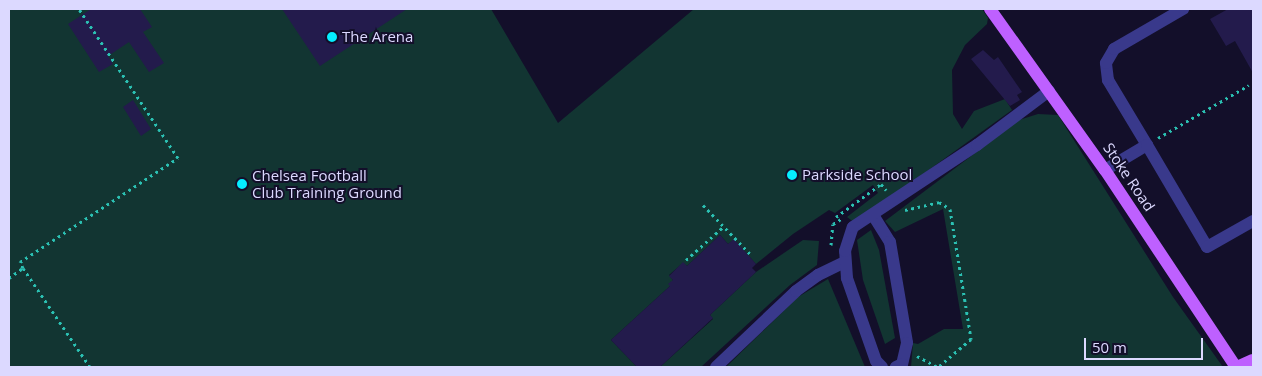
<!DOCTYPE html>
<style>
body{margin:0}
#map{position:relative;width:1262px;height:376px;overflow:hidden;background:#130f2a;font-family:"Open Sans",sans-serif}
div>[style]{position:absolute}
[style*='--x']{left:calc(var(--x)*1px);top:calc(var(--y)*1px);width:calc(var(--w)*1px);rotate:calc(var(--a)*1deg)}
.green>*{inset:0;background:#123532}
.building>*{inset:0;background:#231b4c}
.path>*{height:3px;margin-top:-1.5px;transform-origin:0;background:repeating-linear-gradient(90deg,#2bc1b3 0 2.5px,transparent 0 6.5px)}
.minor>*{height:12px;margin:-6px;padding:0 6px;transform-origin:6px;border-radius:6px;background:#39398b}
.major>*{height:12px;margin:-6px;padding:0 6px;transform-origin:6px;border-radius:6px;background:#be60ff}
.dots>*{width:14px;height:14px;translate:-50% -50%;box-sizing:border-box;border:2px solid #130f2a;border-radius:50%}
span{translate:-50% -50%;white-space:nowrap;text-align:center;line-height:1.15;-webkit-text-stroke:4px #130f2a;paint-order:stroke}
.poi-label{font-size:15px;color:#dcd9ff}
.left{translate:0 -50%;text-align:left}
.street-label{font-size:15px;color:#dcd9ff}
.frame{position:absolute;inset:0;border:10px solid #dcd9ff;pointer-events:none}
.scale{position:absolute;left:1084px;top:338px;width:119px;height:22px;box-sizing:border-box;border:2px solid #dcd9ff;border-top:0;padding-left:6px;font-size:15px;line-height:18px;white-space:nowrap;color:#dcd9ff;-webkit-text-stroke:4px #130f2a;paint-order:stroke}
</style>
<div id="map">
<div class="green">
<i style="clip-path:polygon(9px 9px,491px 9px,558px 123px,694px 9px,982px 9px,988px 18px,987px 24px,965px 45px,952px 70px,953px 114px,962px 129px,974px 111px,1005px 99px,1012px 110px,855px 223px,847px 217px,878px 193px,873px 185px,835px 213px,829px 210px,793px 234px,756px 264px,734px 240px,728px 244px,720px 235px,687px 266px,683px 263px,669px 275px,673px 280px,670px 286px,611px 340px,637px 367px,9px 367px)"></i>
<i style="clip-path:polygon(1038px 114px,1058px 115px,1173px 297px,1223px 367px,911px 367px,913px 343px,918px 344px,944px 329px,963px 329px,943px 209px,895px 232px,885px 221px,1019px 120px)"></i>
<i style="clip-path:polygon(871px 230px,879px 250px,895px 338px,885px 344px,863px 280px,857px 240px)"></i>
<i style="clip-path:polygon(803px 240px,819px 241px,817px 265px,790px 285px,701px 367px,660px 367px,713px 319px,710px 315px,756px 272px)"></i>
<i style="clip-path:polygon(828px 279px,865px 367px,726px 367px,798px 297px)"></i>
</div>
<div class="building">
<i style="clip-path:polygon(91px 9px,140px 9px,152px 27px,143px 32px,164px 63px,149px 72px,129px 42px,108px 56px,113px 64px,99px 72px,68px 24px)"></i>
<i style="clip-path:polygon(282px 9px,407px 9px,320px 66px)"></i>
<i style="clip-path:polygon(1228px 9px,1253px 9px,1253px 73px,1235px 41px,1226px 46px,1210px 19px)"></i>
<i style="clip-path:polygon(983px 50px,994px 60px,998px 57px,1022px 92px,1017px 95px,1020px 100px,1010px 106px,971px 59px)"></i>
<i style="clip-path:polygon(133px 100px,151px 129px,141px 136px,123px 107px)"></i>
<i style="clip-path:polygon(720px 235px,728px 244px,734px 239px,756px 264px,752px 268px,756px 272px,710px 315px,713px 318px,660px 367px,637px 367px,611px 340px,670px 286px,668px 284px,673px 280px,669px 276px,683px 262px,687px 266px)"></i>
</div>
<div class="path">
<i style="--x:1158;--y:138;--w:105;--a:-30.2"></i>
<i style="--x:703;--y:205;--w:71;--a:46.1"></i>
<i style="--x:905;--y:210;--w:35;--a:-13"></i>
<i style="--x:939;--y:202;--w:13;--a:32"></i>
<i style="--x:950;--y:209;--w:132;--a:80.8"></i>
<i style="--x:971;--y:339;--w:43;--a:139.7"></i>
<i style="--x:836;--y:217;--w:56;--a:-36.3"></i>
<i style="--x:881;--y:184;--w:8;--a:50"></i>
<i style="--x:831;--y:245;--w:21;--a:-85"></i>
<i style="--x:833;--y:224;--w:9;--a:-32"></i>
<i style="--x:686;--y:260;--w:51;--a:-41.8"></i>
<i style="--x:23;--y:268;--w:120;--a:55.9"></i>
<i style="--x:9;--y:278;--w:17;--a:-36"></i>
<i style="--x:23;--y:268;--w:7;--a:-117"></i>
<i style="--x:20;--y:262;--w:189;--a:-33.4"></i>
<i style="--x:178;--y:158;--w:179;--a:-123.6"></i>
<i style="--x:917;--y:356;--w:24;--a:28"></i>
</div>
<div class="minor">
<i style="--x:1147;--y:145;--w:76;--a:-121"></i>
<i style="--x:1108;--y:80;--w:17;--a:-97"></i>
<i style="--x:1106;--y:63;--w:16;--a:-60"></i>
<i style="--x:1114;--y:49;--w:80;--a:-30.1"></i>
<i style="--x:1105;--y:170;--w:49;--a:-30.8"></i>
<i style="--x:1147;--y:145;--w:118;--a:59.5"></i>
<i style="--x:1207;--y:247;--w:53;--a:-29.5"></i>
<i style="--x:873;--y:215;--w:32;--a:58"></i>
<i style="--x:890;--y:242;--w:102;--a:80.4"></i>
<i style="--x:907;--y:343;--w:22;--a:103"></i>
<i style="--x:902;--y:364;--w:7;--a:153"></i>
<i style="--x:716;--y:367;--w:110;--a:-43.5"></i>
<i style="--x:796;--y:291;--w:27;--a:-36"></i>
<i style="--x:818;--y:275;--w:30;--a:-26"></i>
<i style="--x:882;--y:367;--w:8;--a:-135"></i>
<i style="--x:876;--y:361;--w:88;--a:-109.3"></i>
<i style="--x:847;--y:278;--w:27;--a:-94"></i>
<i style="--x:845;--y:251;--w:25;--a:-72"></i>
<i style="--x:853;--y:227;--w:149;--a:-33.5"></i>
<i style="--x:977;--y:145;--w:90;--a:-36.9"></i>
</div>
<div class="major">
<i style="--x:990;--y:9;--w:198;--a:54.5"></i>
<i style="--x:1105;--y:170;--w:237;--a:56.4"></i>
<i style="--x:1237;--y:367;--w:17;--a:-24"></i>
</div>
<div class="dots">
<i style="left:332px;top:37px;background:#05eeff"></i>
<i style="left:792px;top:175px;background:#05eeff"></i>
<i style="left:242px;top:184px;background:#05eeff"></i>
</div>
<div class="poi-label">
<span class="left" style="left:342px;top:37px">The Arena</span>
<span class="left" style="left:252px;top:184px">Chelsea Football<br>Club Training Ground</span>
<span class="left" style="left:802px;top:175px">Parkside School</span>
</div>
<div class="street-label">
<span style="left:1129px;top:177px;rotate:56deg">Stoke Road</span>
</div>
<div class="frame"></div>
<div class="scale">50 m</div>
</div>
